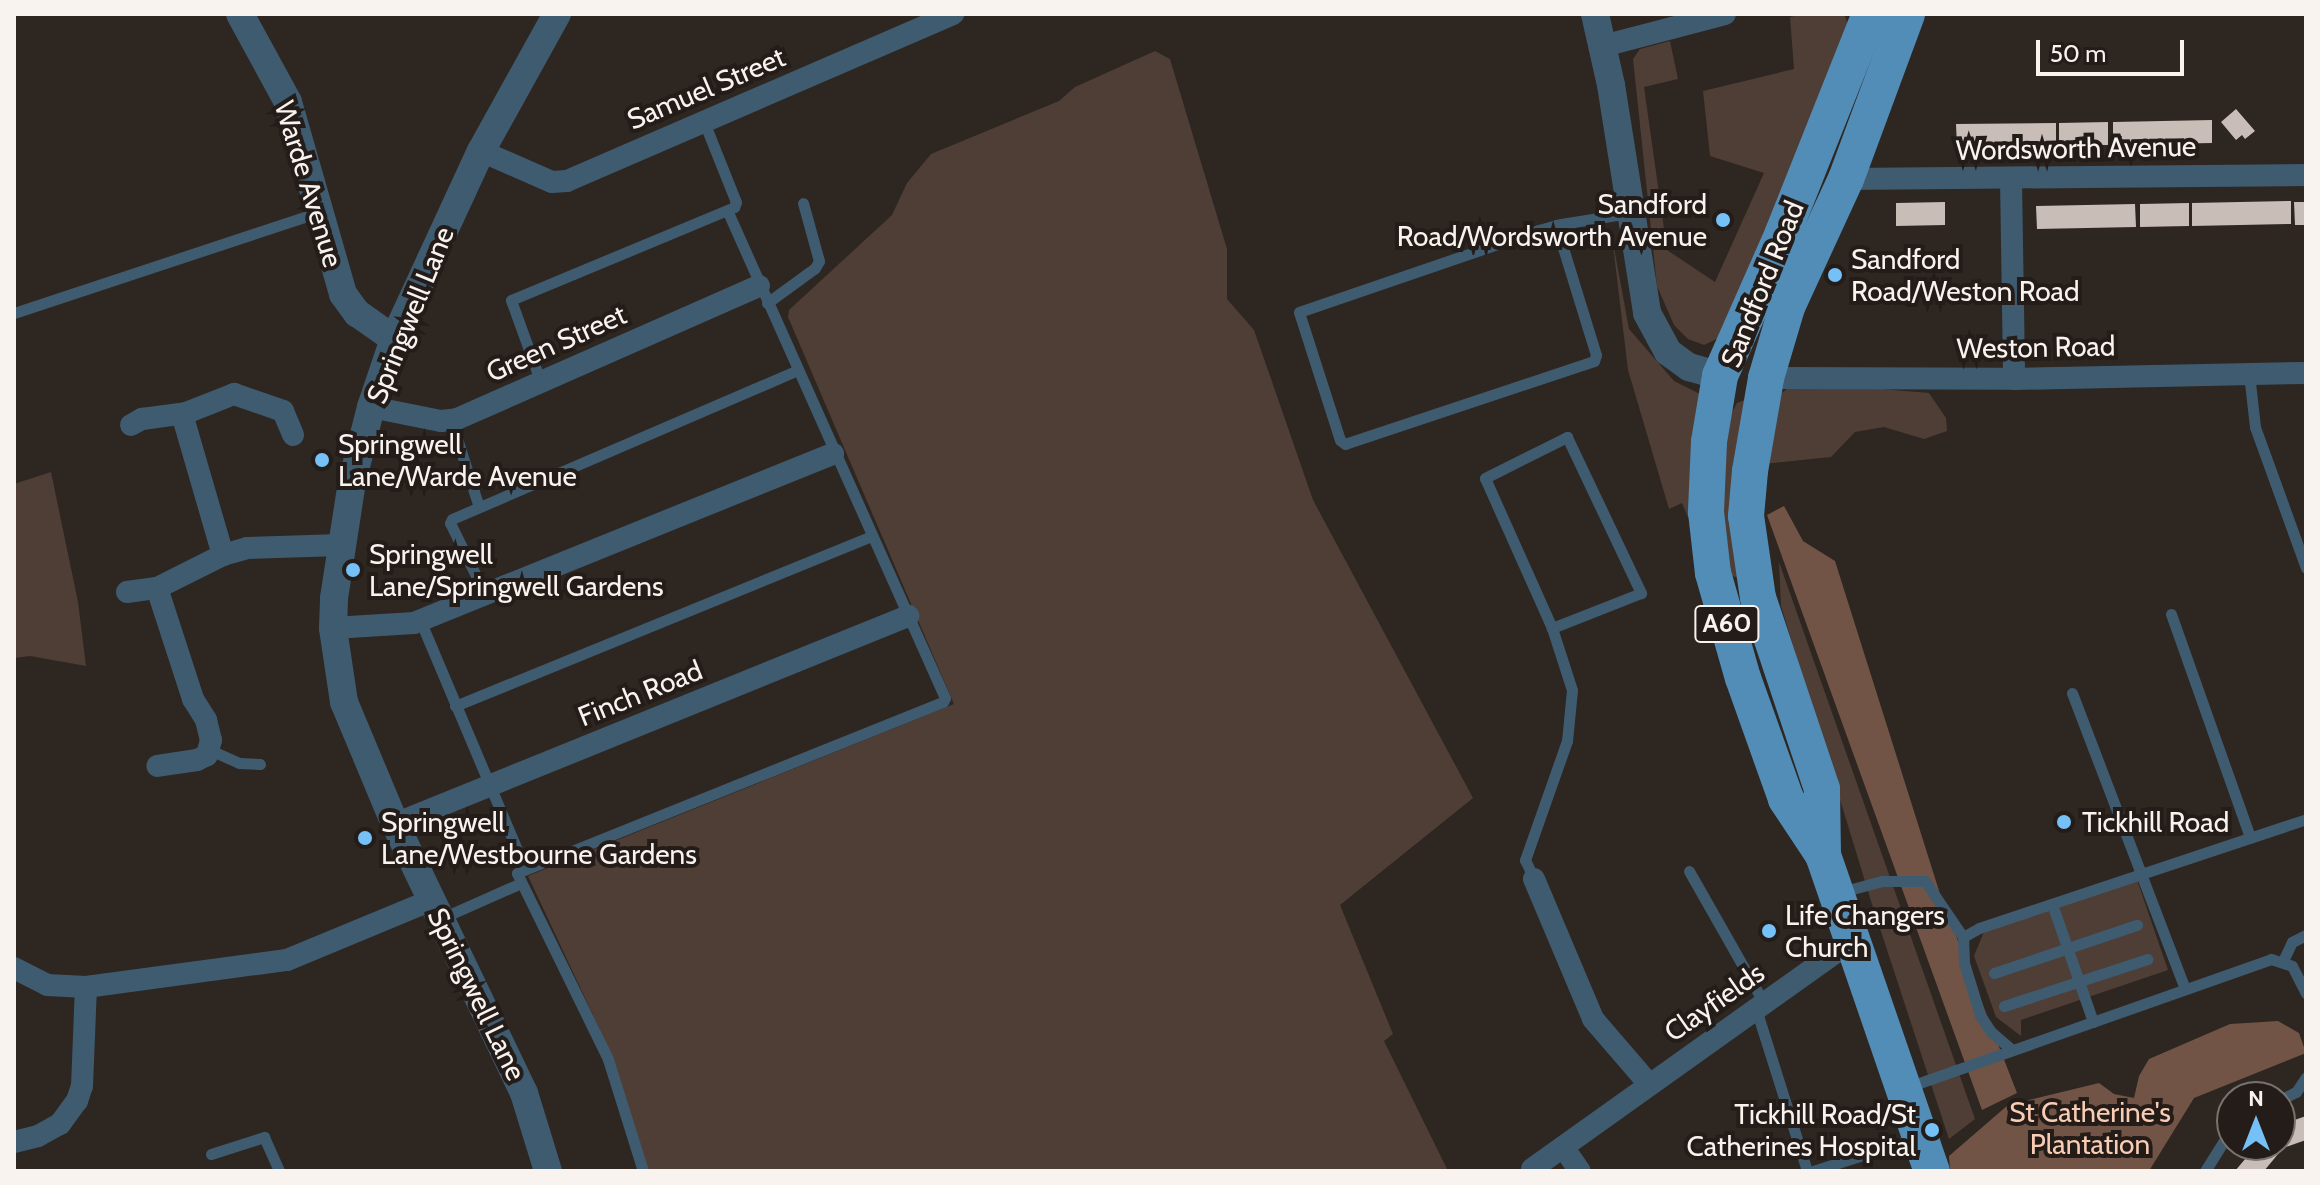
<!DOCTYPE html>
<style>
body{margin:0}
#map{position:relative;width:2320px;height:1185px;overflow:hidden;background:#2e2621;font-family:Cabin,sans-serif}
div>[style]{position:absolute}
[style*='--x']{left:calc(var(--x)*1px);top:calc(var(--y)*1px);width:calc(var(--w)*1px);rotate:calc(var(--a)*1deg)}
.green>*{inset:0;background:#4f3e35}
.forest>*{inset:0;background:#715445}
.building>*{inset:0;background:#c8bdb7}
.service>*{height:11px;margin:-5.5px;padding:0 5.5px;transform-origin:5.5px;border-radius:5.5px;background:#3f5b70}
.minor>*{height:22px;margin:-11px;padding:0 11px;transform-origin:11px;border-radius:11px;background:#3f5b70}
.tertiary>*{height:28px;margin:-14px;padding:0 14px;transform-origin:14px;border-radius:14px;background:#3f5b70}
.primary>*{height:36px;margin:-18px;padding:0 18px;transform-origin:18px;border-radius:18px;background:#528db7}
.dots>*{width:22px;height:22px;translate:-50% -50%;box-sizing:border-box;border:4px solid #241c18;border-radius:50%}
span{translate:-50% -50%;white-space:nowrap;text-align:center;line-height:1.15;-webkit-text-stroke:8px #241c18;paint-order:stroke}
.shield-label span{padding:2px 6px;background:#241c18;border:2px solid;border-radius:6px;-webkit-text-stroke-width:0}
.shield-label{font-size:26px;color:#f9f3f0;font-weight:700}
.street-label{font-size:28px;color:#f9f3f0}
.poi-label{font-size:28px;color:#f9f3f0}
.right{translate:-100% -50%;text-align:right}
.left{translate:0 -50%;text-align:left}
.park-label{font-size:28px;color:#f9ccb4}
.frame{position:absolute;inset:0;border:16px solid #f9f3f0;pointer-events:none}
.north{position:absolute;left:2216px;top:1081px;width:80px;height:80px;box-sizing:border-box;background:#241c18;border:2px solid #79726e;border-radius:50%;rotate:0deg;font-size:22px;font-weight:700;line-height:32px;text-align:center;color:#f9f3f0}
.north::after{content:'';display:block;margin:auto;width:28px;height:36px;background:#75c0f6;clip-path:polygon(50% 0,100% 100%,50% 72%,0 100%)}
.scale{position:absolute;left:2036px;top:40px;width:148px;height:36px;box-sizing:border-box;border:4px solid #f9f3f0;border-top:0;padding-left:10px;font-size:24px;line-height:28px;white-space:nowrap;color:#f9f3f0;-webkit-text-stroke:6px #241c18;paint-order:stroke}
</style>
<div id="map">
<div class="green">
<i style="clip-path:polygon(1802px 14px,1844px 14px,1852px 33px,1719px 338px,1704px 345px,1688px 339px,1674px 325px,1657px 286px,1633px 59px,1640px 49px,1670px 41px,1678px 79px,1644px 87px,1667px 250px,1715px 282px,1764px 173px,1710px 156px,1703px 91px,1794px 69px,1790px 17px)"></i>
<i style="clip-path:polygon(1155px 51px,1170px 59px,1227px 249px,1227px 299px,1254px 330px,1313px 500px,1473px 798px,1340px 905px,1393px 1034px,1384px 1041px,1448px 1171px,648px 1171px,600px 1030px,528px 876px,954px 704px,788px 317px,789px 310px,892px 215px,907px 183px,931px 154px,1059px 101px,1075px 87px)"></i>
<i style="clip-path:polygon(1612px 237px,1629px 329px,1674px 381px,1702px 395px,1697px 539px,1682px 503px,1669px 509px,1628px 370px)"></i>
<i style="clip-path:polygon(1858px 387px,1929px 393px,1946px 418px,1947px 431px,1924px 439px,1884px 427px,1855px 432px,1831px 457px,1763px 464px,1773px 399px,1787px 389px)"></i>
<i style="clip-path:polygon(1747px 399px,1742px 579px,1729px 575px,1718px 508px,1724px 427px,1737px 403px)"></i>
<i style="clip-path:polygon(51px 472px,78px 602px,86px 666px,30px 656px,14px 658px,14px 484px)"></i>
<i style="clip-path:polygon(1779px 562px,1975px 1119px,1949px 1139px,1871px 901px,1781px 606px)"></i>
<i style="clip-path:polygon(2136px 877px,2168px 970px,2021px 1020px,2021px 1036px,1996px 1017px,1974px 956px,1986px 927px)"></i>
</div>
<div class="forest">
<i style="clip-path:polygon(1784px 506px,1803px 541px,1835px 561px,1941px 897px,2017px 1093px,1982px 1110px,1767px 515px)"></i>
<i style="clip-path:polygon(2278px 1021px,2299px 1033px,2306px 1053px,2194px 1098px,2149px 1171px,1950px 1171px,1949px 1156px,2008px 1105px,2099px 1083px,2114px 1094px,2134px 1098px,2139px 1076px,2149px 1059px,2230px 1024px)"></i>
</div>
<div class="building">
<i style="clip-path:polygon(2236px 109px,2255px 131px,2245px 139px,2242px 135px,2236px 140px,2221px 122px)"></i>
<i style="clip-path:polygon(2212px 120px,2212px 143px,2113px 145px,2113px 122px)"></i>
<i style="clip-path:polygon(2108px 122px,2108px 145px,2059px 145px,2059px 123px)"></i>
<i style="clip-path:polygon(2056px 123px,2056px 145px,1957px 147px,1956px 124px)"></i>
<i style="clip-path:polygon(2291px 201px,2291px 224px,2192px 226px,2192px 203px)"></i>
<i style="clip-path:polygon(1945px 202px,1945px 225px,1896px 226px,1896px 203px)"></i>
<i style="clip-path:polygon(2294px 202px,2306px 202px,2306px 225px,2295px 225px)"></i>
<i style="clip-path:polygon(2189px 203px,2189px 226px,2140px 227px,2140px 204px)"></i>
<i style="clip-path:polygon(2135px 204px,2136px 227px,2037px 229px,2036px 206px)"></i>
<i style="clip-path:polygon(2306px 1116px,2306px 1140px,2283px 1148px,2264px 1171px,2235px 1171px,2257px 1145px,2280px 1145px,2280px 1125px)"></i>
</div>
<div class="service">
<i style="--x:1556;--y:225;--w:136;--a:72.9"></i>
<i style="--x:1596;--y:355;--w:6;--a:108"></i>
<i style="--x:1594;--y:361;--w:262;--a:161.6"></i>
<i style="--x:1345;--y:444;--w:6;--a:-141"></i>
<i style="--x:1340;--y:440;--w:134;--a:-107.8"></i>
<i style="--x:1299;--y:312;--w:254;--a:-18.9"></i>
<i style="--x:1539;--y:230;--w:18;--a:-16"></i>
<i style="--x:1556;--y:225;--w:5;--a:-11"></i>
<i style="--x:1561;--y:224;--w:70;--a:-9.1"></i>
<i style="--x:767;--y:303;--w:59;--a:-36.1"></i>
<i style="--x:815;--y:268;--w:8;--a:-60"></i>
<i style="--x:819;--y:261;--w:60;--a:-105.4"></i>
<i style="--x:14;--y:313;--w:321;--a:-18.3"></i>
<i style="--x:2249;--y:374;--w:53;--a:83.5"></i>
<i style="--x:2255;--y:427;--w:150;--a:70.1"></i>
<i style="--x:541;--y:383;--w:88;--a:-109.9"></i>
<i style="--x:511;--y:300;--w:242;--a:-22.6"></i>
<i style="--x:734;--y:207;--w:5;--a:-68"></i>
<i style="--x:736;--y:202;--w:86;--a:-111.8"></i>
<i style="--x:451;--y:420;--w:91;--a:72.2"></i>
<i style="--x:485;--y:594;--w:79;--a:-116.2"></i>
<i style="--x:450;--y:523;--w:4;--a:-63"></i>
<i style="--x:452;--y:519;--w:374;--a:-23.3"></i>
<i style="--x:2171;--y:614;--w:237;--a:70.5"></i>
<i style="--x:420;--y:620;--w:270;--a:67.1"></i>
<i style="--x:2072;--y:693;--w:317;--a:69.1"></i>
<i style="--x:455;--y:706;--w:450;--a:-22.2"></i>
<i style="--x:210;--y:750;--w:32;--a:24"></i>
<i style="--x:239;--y:763;--w:21;--a:3"></i>
<i style="--x:1689;--y:871;--w:152;--a:60.4"></i>
<i style="--x:1534;--y:879;--w:21;--a:-115"></i>
<i style="--x:1525;--y:860;--w:126;--a:-70.6"></i>
<i style="--x:1567;--y:741;--w:51;--a:-84.4"></i>
<i style="--x:1572;--y:690;--w:65;--a:-107.9"></i>
<i style="--x:1552;--y:628;--w:164;--a:-114.1"></i>
<i style="--x:1485;--y:478;--w:92;--a:-26.6"></i>
<i style="--x:1567;--y:437;--w:173;--a:64.6"></i>
<i style="--x:1641;--y:593;--w:96;--a:158.5"></i>
<i style="--x:1841;--y:892;--w:42;--a:-15"></i>
<i style="--x:1882;--y:881;--w:43;--a:0"></i>
<i style="--x:1925;--y:881;--w:68;--a:55.8"></i>
<i style="--x:2052;--y:904;--w:125;--a:70.8"></i>
<i style="--x:442;--y:918;--w:86;--a:-23.9"></i>
<i style="--x:2283;--y:961;--w:21;--a:-65"></i>
<i style="--x:2292;--y:942;--w:16;--a:-27"></i>
<i style="--x:1994;--y:973;--w:151;--a:-18.6"></i>
<i style="--x:2004;--y:1006;--w:151;--a:-18.1"></i>
<i style="--x:1756;--y:1009;--w:170;--a:72.5"></i>
<i style="--x:2012;--y:1050;--w:28;--a:-139"></i>
<i style="--x:1991;--y:1032;--w:20;--a:-123"></i>
<i style="--x:1980;--y:1015;--w:54;--a:-107.1"></i>
<i style="--x:1964;--y:963;--w:26;--a:-92"></i>
<i style="--x:1963;--y:937;--w:18;--a:-29"></i>
<i style="--x:1979;--y:928;--w:345;--a:-18.4"></i>
<i style="--x:1908;--y:1087;--w:385;--a:-19.4"></i>
<i style="--x:2271;--y:959;--w:22;--a:18"></i>
<i style="--x:2292;--y:966;--w:31;--a:63"></i>
<i style="--x:2280;--y:1100;--w:18;--a:-27"></i>
<i style="--x:2296;--y:1092;--w:18;--a:-56"></i>
<i style="--x:211;--y:1154;--w:56;--a:-17.8"></i>
<i style="--x:264;--y:1137;--w:37;--a:66"></i>
<i style="--x:643;--y:1171;--w:117;--a:-107.4"></i>
<i style="--x:608;--y:1059;--w:207;--a:-116.1"></i>
<i style="--x:517;--y:873;--w:459;--a:-21.9"></i>
<i style="--x:943;--y:702;--w:4;--a:-63"></i>
<i style="--x:945;--y:698;--w:534;--a:-114.07"></i>
<i style="--x:1813;--y:1171;--w:108;--a:-17.8"></i>
<i style="--x:2205;--y:1171;--w:51;--a:-57.9"></i>
</div>
<div class="minor">
<i style="--x:1603;--y:46;--w:126;--a:-14.7"></i>
<i style="--x:481;--y:151;--w:77;--a:23.6"></i>
<i style="--x:552;--y:182;--w:15;--a:-4"></i>
<i style="--x:567;--y:181;--w:421;--a:-23.4"></i>
<i style="--x:1846;--y:179;--w:460;--a:-0.5"></i>
<i style="--x:2011;--y:179;--w:200;--a:89.1"></i>
<i style="--x:1766;--y:378;--w:248;--a:0.2"></i>
<i style="--x:2014;--y:379;--w:292;--a:-1.2"></i>
<i style="--x:371;--y:407;--w:71;--a:11.3"></i>
<i style="--x:441;--y:421;--w:16;--a:-7"></i>
<i style="--x:457;--y:419;--w:330;--a:-23.8"></i>
<i style="--x:182;--y:414;--w:147;--a:73.8"></i>
<i style="--x:131;--y:425;--w:13;--a:-29"></i>
<i style="--x:142;--y:419;--w:44;--a:-7.8"></i>
<i style="--x:186;--y:413;--w:52;--a:-21.6"></i>
<i style="--x:234;--y:394;--w:52;--a:19.1"></i>
<i style="--x:283;--y:411;--w:26;--a:67"></i>
<i style="--x:157;--y:588;--w:117;--a:72"></i>
<i style="--x:193;--y:699;--w:25;--a:58"></i>
<i style="--x:206;--y:720;--w:21;--a:76"></i>
<i style="--x:211;--y:740;--w:16;--a:105"></i>
<i style="--x:207;--y:755;--w:11;--a:153"></i>
<i style="--x:197;--y:760;--w:40;--a:171.5"></i>
<i style="--x:127;--y:592;--w:30;--a:-8"></i>
<i style="--x:157;--y:588;--w:74;--a:-26.6"></i>
<i style="--x:223;--y:555;--w:25;--a:-16"></i>
<i style="--x:247;--y:548;--w:94;--a:-1.8"></i>
<i style="--x:333;--y:628;--w:81;--a:-3.5"></i>
<i style="--x:414;--y:623;--w:452;--a:-22"></i>
<i style="--x:395;--y:824;--w:554;--a:-22.07"></i>
<i style="--x:1534;--y:879;--w:152;--a:67.1"></i>
<i style="--x:1593;--y:1019;--w:86;--a:49.3"></i>
<i style="--x:14;--y:968;--w:37;--a:27"></i>
<i style="--x:47;--y:985;--w:39;--a:3"></i>
<i style="--x:86;--y:987;--w:203;--a:-7.7"></i>
<i style="--x:287;--y:960;--w:157;--a:-22.5"></i>
<i style="--x:14;--y:1142;--w:25;--a:-14"></i>
<i style="--x:38;--y:1136;--w:25;--a:-29"></i>
<i style="--x:60;--y:1124;--w:29;--a:-54"></i>
<i style="--x:77;--y:1101;--w:16;--a:-72"></i>
<i style="--x:82;--y:1086;--w:99;--a:-87.7"></i>
<i style="--x:1563;--y:1147;--w:29;--a:55"></i>
<i style="--x:1532;--y:1169;--w:393;--a:-35.5"></i>
</div>
<div class="tertiary">
<i style="--x:240;--y:14;--w:100;--a:61.4"></i>
<i style="--x:288;--y:102;--w:200;--a:74"></i>
<i style="--x:343;--y:294;--w:24;--a:54"></i>
<i style="--x:357;--y:313;--w:45;--a:35.1"></i>
<i style="--x:1595;--y:14;--w:73;--a:77.3"></i>
<i style="--x:1611;--y:85;--w:231;--a:81"></i>
<i style="--x:1647;--y:313;--w:44;--a:61.7"></i>
<i style="--x:1668;--y:352;--w:26;--a:36"></i>
<i style="--x:1689;--y:367;--w:32;--a:16"></i>
<i style="--x:548;--y:1171;--w:82;--a:-107.1"></i>
<i style="--x:524;--y:1093;--w:298;--a:-115.6"></i>
<i style="--x:395;--y:824;--w:132;--a:-112.7"></i>
<i style="--x:344;--y:702;--w:75;--a:-98.5"></i>
<i style="--x:333;--y:628;--w:30;--a:-88"></i>
<i style="--x:334;--y:598;--w:117;--a:-81.2"></i>
<i style="--x:352;--y:482;--w:77;--a:-75.8"></i>
<i style="--x:371;--y:407;--w:72;--a:-71.3"></i>
<i style="--x:394;--y:339;--w:207;--a:-65.2"></i>
<i style="--x:481;--y:151;--w:157;--a:-61"></i>
</div>
<div class="primary">
<i style="--x:1870;--y:14;--w:236;--a:111.7"></i>
<i style="--x:1783;--y:233;--w:156;--a:113.8"></i>
<i style="--x:1720;--y:376;--w:67;--a:99.5"></i>
<i style="--x:1709;--y:442;--w:70;--a:92.5"></i>
<i style="--x:1706;--y:512;--w:61;--a:83.5"></i>
<i style="--x:1713;--y:573;--w:109;--a:74.1"></i>
<i style="--x:1743;--y:678;--w:128;--a:70.4"></i>
<i style="--x:1786;--y:799;--w:67;--a:56.5"></i>
<i style="--x:1823;--y:855;--w:334;--a:71"></i>
<i style="--x:1823;--y:855;--w:66;--a:-90.9"></i>
<i style="--x:1822;--y:789;--w:201;--a:-108.5"></i>
<i style="--x:1758;--y:598;--w:83;--a:-98.3"></i>
<i style="--x:1746;--y:516;--w:45;--a:-84.9"></i>
<i style="--x:1750;--y:471;--w:94;--a:-80.2"></i>
<i style="--x:1766;--y:378;--w:74;--a:-73.5"></i>
<i style="--x:1787;--y:307;--w:141;--a:-65.3"></i>
<i style="--x:1846;--y:179;--w:176;--a:-69.7"></i>
</div>
<div class="dots">
<i style="left:1723px;top:220px;background:#75c0f6"></i>
<i style="left:1835px;top:275px;background:#75c0f6"></i>
<i style="left:322px;top:460px;background:#75c0f6"></i>
<i style="left:353px;top:570px;background:#75c0f6"></i>
<i style="left:2064px;top:822px;background:#75c0f6"></i>
<i style="left:365px;top:838px;background:#75c0f6"></i>
<i style="left:1769px;top:931px;background:#75c0f6"></i>
<i style="left:1932px;top:1130px;background:#75c0f6"></i>
</div>
<div class="shield-label">
<span style="left:1727px;top:624px">A60</span>
</div>
<div class="street-label">
<span style="left:706px;top:88px;rotate:-23deg">Samuel Street</span>
<span style="left:2076px;top:148px;rotate:-1deg">Wordsworth Avenue</span>
<span style="left:309px;top:184px;rotate:73deg">Warde Avenue</span>
<span style="left:1762px;top:284px;rotate:-68deg">Sandford Road</span>
<span style="left:410px;top:315px;rotate:-68deg">Springwell Lane</span>
<span style="left:556px;top:343px;rotate:-24deg">Green Street</span>
<span style="left:2036px;top:347px;rotate:-1deg">Weston Road</span>
<span style="left:640px;top:693px;rotate:-22deg">Finch Road</span>
<span style="left:477px;top:994px;rotate:64deg">Springwell Lane</span>
<span style="left:1714px;top:1002px;rotate:-35deg">Clayfields</span>
</div>
<div class="poi-label">
<span class="right" style="left:1707px;top:220px">Sandford<br>Road/Wordsworth Avenue</span>
<span class="left" style="left:1851px;top:275px">Sandford<br>Road/Weston Road</span>
<span class="left" style="left:338px;top:460px">Springwell<br>Lane/Warde Avenue</span>
<span class="left" style="left:369px;top:570px">Springwell<br>Lane/Springwell Gardens</span>
<span class="left" style="left:381px;top:838px">Springwell<br>Lane/Westbourne Gardens</span>
<span class="left" style="left:2082px;top:822px">Tickhill Road</span>
<span class="left" style="left:1785px;top:931px">Life Changers<br>Church</span>
<span class="right" style="left:1916px;top:1130px">Tickhill Road/St<br>Catherines Hospital</span>
</div>
<div class="park-label">
<span style="left:2090px;top:1128px">St Catherine's<br>Plantation</span>
</div>
<div class="frame"></div>
<div class="north">N</div>
<div class="scale">50 m</div>
</div>
